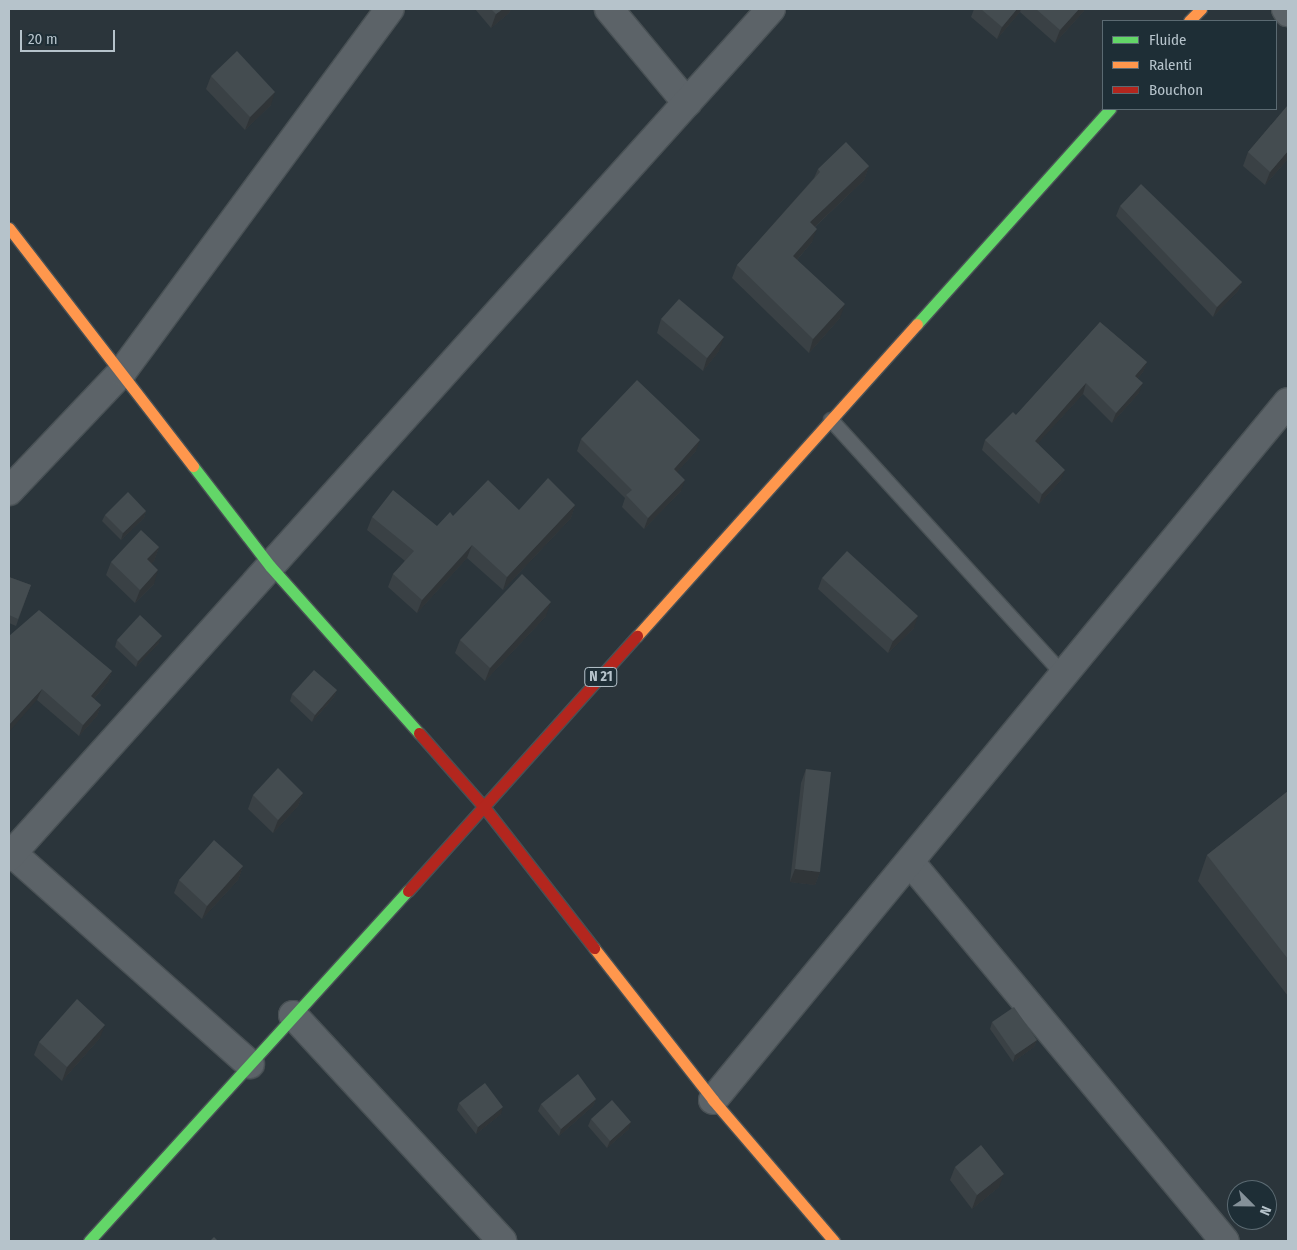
<!DOCTYPE html>
<style>
body{margin:0}
#map{position:relative;width:1297px;height:1250px;overflow:hidden;background:#2b353b;font-family:"Fira Sans Condensed",sans-serif}
div>[style]{position:absolute}
[style*='--x']{left:calc(var(--x)*1px);top:calc(var(--y)*1px);width:calc(var(--w)*1px);rotate:calc(var(--a)*1deg)}
.roads{filter:drop-shadow(1px 0 #495155) drop-shadow(-1px 0 #495155) drop-shadow(0 1px #495155) drop-shadow(0 -1px #495155)}
.lane>*{height:14px;margin:-7px;padding:0 7px;transform-origin:7px;border-radius:7px;background:#5c6368}
.street>*{height:28px;margin:-14px;padding:0 14px;transform-origin:14px;border-radius:14px;background:#5c6368}
.fast>*{height:11px;margin:-5.5px;padding:0 5.5px;transform-origin:5.5px;border-radius:5.5px;background:#63d668}
.slow>*{height:11px;margin:-5.5px;padding:0 5.5px;transform-origin:5.5px;border-radius:5.5px;background:#ff974d}
.jam>*{height:11px;margin:-5.5px;padding:0 5.5px;transform-origin:5.5px;border-radius:5.5px;background:#b3261e}
.wall>*{inset:0;background:#3a4145}
.shaded-wall>*{inset:0;background:#303538}
.building>*{inset:0;background:#444c50}
span{translate:-50% -50%;white-space:nowrap;text-align:center;line-height:1.15;-webkit-text-stroke:5px #1e2e36;paint-order:stroke}
.shield-label span{padding:1px 4px;background:#1e2e36;border:1px solid;border-radius:4px;-webkit-text-stroke-width:0}
.shield-label{font-size:14px;color:#b6c3cb;font-weight:700}
.frame{position:absolute;inset:0;border:10px solid #b6c3cb;pointer-events:none}
.legend{position:absolute;left:1102px;top:20px;width:175px;height:90px;box-sizing:border-box;background:#1e2e36;border:1px solid #5b6a72;margin:0;padding:6px 9px;list-style:none;font-size:15px;color:#b6c3cb}
.legend li{display:flex;align-items:center;gap:10px;height:25px}
.legend b{width:25px;border:1px solid #5b6a72}
.north{position:absolute;left:1227px;top:1180px;width:50px;height:50px;box-sizing:border-box;background:#1e2e36;border:1px solid #5b6a72;border-radius:50%;rotate:113deg;font-size:14px;font-weight:700;line-height:20px;text-align:center;color:#b6c3cb}
.north::after{content:'';display:block;margin:auto;width:18px;height:22px;background:#859199;clip-path:polygon(50% 0,100% 100%,50% 72%,0 100%)}
.scale{position:absolute;left:20px;top:30px;width:95px;height:22px;box-sizing:border-box;border:2px solid #b6c3cb;border-top:0;padding-left:6px;font-size:15px;line-height:18px;white-space:nowrap;color:#b6c3cb;-webkit-text-stroke:4px #1e2e36;paint-order:stroke}
</style>
<div id="map">
<div class="roads">
<div class="lane">
<i style="--x:831;--y:420;--w:345;--a:47.6"></i>
</div>
<div class="street">
<i style="--x:609;--y:9;--w:122;--a:50.3"></i>
<i style="--x:1286;--y:9;--w:4;--a:56"></i>
<i style="--x:9;--y:491;--w:164;--a:-46.5"></i>
<i style="--x:122;--y:372;--w:451;--a:-53.6"></i>
<i style="--x:12;--y:853;--w:318;--a:41.6"></i>
<i style="--x:9;--y:857;--w:1140;--a:-48.06"></i>
<i style="--x:910;--y:862;--w:493;--a:50.3"></i>
<i style="--x:293;--y:1015;--w:308;--a:47.2"></i>
<i style="--x:713;--y:1100;--w:904;--a:-50.52"></i>
</div>
<div class="fast">
<i style="--x:917;--y:324;--w:289;--a:-48.1"></i>
<i style="--x:193;--y:466;--w:126;--a:52.4"></i>
<i style="--x:270;--y:566;--w:224;--a:48.3"></i>
<i style="--x:89;--y:1241;--w:474;--a:-47.7"></i>
</div>
<div class="slow">
<i style="--x:1189;--y:21;--w:17;--a:-45"></i>
<i style="--x:9;--y:228;--w:301;--a:52.3"></i>
<i style="--x:637;--y:636;--w:419;--a:-48.1"></i>
<i style="--x:594;--y:948;--w:193;--a:51.9"></i>
<i style="--x:713;--y:1100;--w:186;--a:49.4"></i>
</div>
<div class="jam">
<i style="--x:419;--y:733;--w:98;--a:48.7"></i>
<i style="--x:484;--y:807;--w:179;--a:52"></i>
<i style="--x:408;--y:891;--w:343;--a:-48.1"></i>
</div>
</div>
<div class="wall">
<i style="clip-path:polygon(475px 9px,511px 9px,509px 13px,491px 28px)"></i>
<i style="clip-path:polygon(974px 9px,1084px 9px,1084px 11px,1055px 43px,1020px 12px,997px 39px,971px 17px)"></i>
<i style="clip-path:polygon(211px 76px,271px 105px,245px 130px,206px 89px)"></i>
<i style="clip-path:polygon(1288px 105px,1288px 159px,1265px 185px,1243px 166px,1248px 152px)"></i>
<i style="clip-path:polygon(869px 166px,864px 180px,815px 227px,812px 242px,797px 260px,840px 318px,809px 353px,732px 278px,737px 265px,814px 178px,818px 169px)"></i>
<i style="clip-path:polygon(1120px 206px,1242px 282px,1238px 291px,1213px 317px,1116px 216px)"></i>
<i style="clip-path:polygon(661px 319px,719px 351px,703px 371px,657px 333px)"></i>
<i style="clip-path:polygon(1100px 322px,1147px 362px,1143px 372px,1138px 378px,1139px 393px,1112px 423px,1083px 394px,1038px 443px,1061px 480px,1039px 504px,982px 450px,985px 440px,1016px 415px)"></i>
<i style="clip-path:polygon(581px 439px,696px 451px,677px 472px,681px 491px,644px 529px,622px 507px,625px 498px,577px 451px)"></i>
<i style="clip-path:polygon(575px 505px,571px 518px,503px 590px,467px 558px,417px 613px,388px 587px,393px 574px,405px 561px,367px 530px,372px 517px,437px 526px,453px 516px)"></i>
<i style="clip-path:polygon(146px 511px,144px 518px,121px 540px,102px 521px,105px 515px)"></i>
<i style="clip-path:polygon(159px 547px,154px 561px,151px 563px,154px 584px,135px 603px,106px 575px,111px 562px)"></i>
<i style="clip-path:polygon(9px 577px,31px 585px,16px 626px,9px 623px)"></i>
<i style="clip-path:polygon(822px 578px,914px 628px,888px 653px,818px 589px)"></i>
<i style="clip-path:polygon(546px 616px,485px 681px,455px 653px,460px 640px)"></i>
<i style="clip-path:polygon(9px 636px,112px 671px,108px 682px,94px 699px,101px 705px,97px 716px,79px 736px,37px 700px)"></i>
<i style="clip-path:polygon(117px 640px,159px 643px,136px 667px,115px 647px)"></i>
<i style="clip-path:polygon(337px 690px,334px 697px,312px 722px,290px 701px,292px 694px)"></i>
<i style="clip-path:polygon(806px 769px,820px 872px,815px 885px,790px 882px,801px 783px)"></i>
<i style="clip-path:polygon(1288px 791px,1288px 996px,1198px 881px,1207px 855px)"></i>
<i style="clip-path:polygon(303px 793px,298px 806px,273px 833px,248px 809px,253px 795px)"></i>
<i style="clip-path:polygon(243px 866px,238px 880px,202px 919px,174px 893px,179px 880px)"></i>
<i style="clip-path:polygon(992px 1022px,1037px 1040px,1034px 1047px,1013px 1062px,990px 1029px)"></i>
<i style="clip-path:polygon(100px 1038px,62px 1081px,34px 1055px,39px 1042px)"></i>
<i style="clip-path:polygon(596px 1099px,593px 1106px,559px 1136px,538px 1111px,541px 1104px)"></i>
<i style="clip-path:polygon(459px 1103px,501px 1114px,476px 1134px,457px 1110px)"></i>
<i style="clip-path:polygon(591px 1119px,629px 1129px,607px 1148px,588px 1126px)"></i>
<i style="clip-path:polygon(955px 1167px,999px 1187px,972px 1209px,950px 1180px)"></i>
</div>
<div class="shaded-wall">
<i style="clip-path:polygon(503px 9px,511px 9px,509px 13px,491px 28px,496px 14px)"></i>
<i style="clip-path:polygon(1017px 9px,1021px 9px,1020px 12px,997px 39px,1002px 27px)"></i>
<i style="clip-path:polygon(1079px 9px,1084px 9px,1084px 11px,1055px 43px,1060px 30px)"></i>
<i style="clip-path:polygon(275px 92px,271px 105px,245px 130px,250px 117px)"></i>
<i style="clip-path:polygon(1288px 151px,1288px 159px,1265px 185px,1270px 172px)"></i>
<i style="clip-path:polygon(869px 166px,864px 180px,805px 236px,810px 222px)"></i>
<i style="clip-path:polygon(817px 229px,812px 242px,788px 270px,793px 256px)"></i>
<i style="clip-path:polygon(1242px 282px,1238px 291px,1213px 317px,1217px 307px)"></i>
<i style="clip-path:polygon(845px 304px,840px 318px,809px 353px,813px 339px)"></i>
<i style="clip-path:polygon(724px 337px,719px 351px,703px 371px,707px 358px)"></i>
<i style="clip-path:polygon(1147px 362px,1143px 372px,1131px 386px,1135px 376px)"></i>
<i style="clip-path:polygon(1086px 383px,1083px 394px,1031px 451px,1035px 441px)"></i>
<i style="clip-path:polygon(1143px 383px,1139px 393px,1112px 423px,1116px 413px)"></i>
<i style="clip-path:polygon(700px 440px,696px 451px,670px 480px,674px 469px)"></i>
<i style="clip-path:polygon(1065px 470px,1061px 480px,1039px 504px,1042px 494px)"></i>
<i style="clip-path:polygon(685px 480px,681px 491px,644px 529px,648px 518px)"></i>
<i style="clip-path:polygon(575px 505px,571px 518px,503px 590px,507px 577px)"></i>
<i style="clip-path:polygon(146px 511px,144px 518px,121px 540px,123px 533px)"></i>
<i style="clip-path:polygon(472px 545px,467px 558px,417px 613px,422px 600px)"></i>
<i style="clip-path:polygon(159px 547px,154px 561px,142px 573px,147px 559px)"></i>
<i style="clip-path:polygon(158px 570px,154px 584px,135px 603px,140px 590px)"></i>
<i style="clip-path:polygon(551px 602px,546px 616px,485px 681px,490px 668px)"></i>
<i style="clip-path:polygon(918px 616px,914px 628px,888px 653px,893px 641px)"></i>
<i style="clip-path:polygon(162px 636px,159px 643px,136px 667px,138px 661px)"></i>
<i style="clip-path:polygon(112px 671px,108px 682px,87px 707px,91px 696px)"></i>
<i style="clip-path:polygon(42px 689px,37px 700px,9px 732px,9px 725px)"></i>
<i style="clip-path:polygon(337px 690px,334px 697px,312px 722px,315px 715px)"></i>
<i style="clip-path:polygon(101px 705px,97px 716px,79px 736px,83px 725px)"></i>
<i style="clip-path:polygon(303px 793px,298px 806px,273px 833px,278px 820px)"></i>
<i style="clip-path:polygon(243px 866px,238px 880px,202px 919px,207px 906px)"></i>
<i style="clip-path:polygon(795px 869px,820px 872px,815px 885px,790px 882px)"></i>
<i style="clip-path:polygon(105px 1025px,100px 1038px,62px 1081px,67px 1067px)"></i>
<i style="clip-path:polygon(1037px 1040px,1034px 1047px,1013px 1062px,1015px 1055px)"></i>
<i style="clip-path:polygon(596px 1099px,593px 1106px,559px 1136px,561px 1129px)"></i>
<i style="clip-path:polygon(503px 1107px,501px 1114px,476px 1134px,478px 1127px)"></i>
<i style="clip-path:polygon(631px 1122px,629px 1129px,607px 1148px,610px 1141px)"></i>
<i style="clip-path:polygon(1004px 1174px,999px 1187px,972px 1209px,977px 1195px)"></i>
</div>
<div class="building">
<i style="clip-path:polygon(491px 9px,503px 9px,496px 14px)"></i>
<i style="clip-path:polygon(981px 9px,1017px 9px,1002px 27px)"></i>
<i style="clip-path:polygon(1036px 9px,1079px 9px,1060px 30px)"></i>
<i style="clip-path:polygon(237px 51px,275px 92px,250px 117px,211px 76px)"></i>
<i style="clip-path:polygon(1288px 105px,1288px 151px,1270px 172px,1248px 152px)"></i>
<i style="clip-path:polygon(846px 142px,869px 166px,810px 222px,817px 229px,793px 256px,845px 304px,813px 339px,737px 265px,820px 172px,818px 169px)"></i>
<i style="clip-path:polygon(1141px 184px,1242px 282px,1217px 307px,1120px 206px)"></i>
<i style="clip-path:polygon(679px 299px,724px 337px,707px 358px,661px 319px)"></i>
<i style="clip-path:polygon(1100px 322px,1147px 362px,1135px 376px,1143px 383px,1116px 413px,1086px 383px,1035px 441px,1065px 470px,1042px 494px,985px 440px,1013px 412px,1016px 415px)"></i>
<i style="clip-path:polygon(637px 380px,700px 440px,674px 469px,685px 480px,648px 518px,626px 495px,632px 490px,581px 439px)"></i>
<i style="clip-path:polygon(548px 478px,575px 505px,507px 577px,472px 545px,422px 600px,393px 574px,414px 551px,372px 517px,393px 490px,437px 526px,450px 512px,453px 516px,488px 480px,519px 510px)"></i>
<i style="clip-path:polygon(128px 492px,146px 511px,123px 533px,105px 515px)"></i>
<i style="clip-path:polygon(141px 530px,159px 547px,147px 559px,158px 570px,140px 590px,111px 562px)"></i>
<i style="clip-path:polygon(847px 551px,918px 616px,893px 641px,822px 578px)"></i>
<i style="clip-path:polygon(522px 574px,551px 602px,490px 668px,460px 640px)"></i>
<i style="clip-path:polygon(9px 577px,31px 585px,18px 619px,9px 615px)"></i>
<i style="clip-path:polygon(39px 610px,112px 671px,91px 696px,101px 705px,83px 725px,42px 689px,9px 725px,9px 636px)"></i>
<i style="clip-path:polygon(140px 615px,162px 636px,138px 661px,117px 640px)"></i>
<i style="clip-path:polygon(314px 670px,337px 690px,315px 715px,292px 694px)"></i>
<i style="clip-path:polygon(278px 768px,303px 793px,278px 820px,253px 795px)"></i>
<i style="clip-path:polygon(806px 769px,831px 772px,820px 872px,795px 869px)"></i>
<i style="clip-path:polygon(1288px 791px,1288px 959px,1207px 855px)"></i>
<i style="clip-path:polygon(214px 840px,243px 866px,207px 906px,179px 880px)"></i>
<i style="clip-path:polygon(77px 999px,105px 1025px,67px 1067px,39px 1042px)"></i>
<i style="clip-path:polygon(1014px 1007px,1037px 1040px,1015px 1055px,992px 1022px)"></i>
<i style="clip-path:polygon(578px 1074px,596px 1099px,561px 1129px,541px 1104px)"></i>
<i style="clip-path:polygon(485px 1083px,503px 1107px,478px 1127px,459px 1103px)"></i>
<i style="clip-path:polygon(612px 1100px,631px 1122px,610px 1141px,591px 1119px)"></i>
<i style="clip-path:polygon(981px 1145px,1004px 1174px,977px 1195px,955px 1167px)"></i>
<i style="clip-path:polygon(214px 1237px,218px 1241px,210px 1241px)"></i>
</div>
<div class="shield-label">
<span style="left:601px;top:677px">N 21</span>
</div>
<div class="frame"></div>
<ul class="legend">
<li><b style="height:6px;background:#63d668"></b>Fluide</li>
<li><b style="height:6px;background:#ff974d"></b>Ralenti</li>
<li><b style="height:6px;background:#b3261e"></b>Bouchon</li>
</ul>
<div class="north">N</div>
<div class="scale">20 m</div>
</div>
